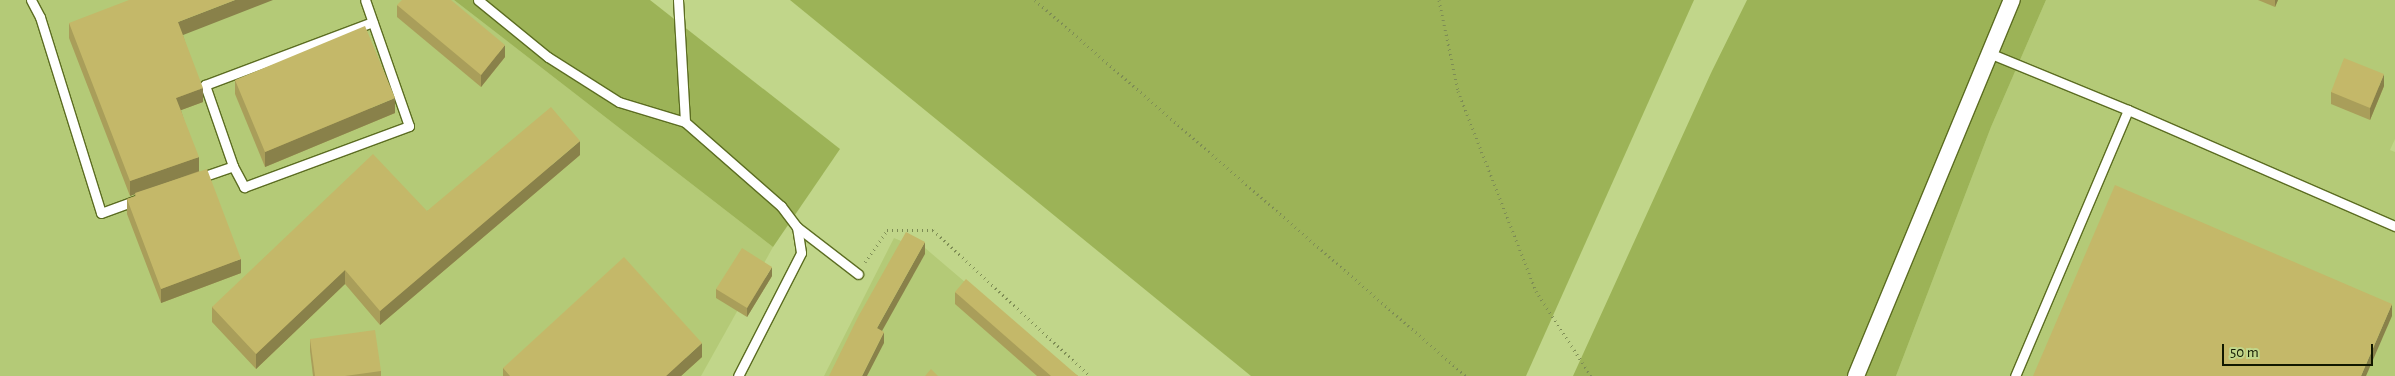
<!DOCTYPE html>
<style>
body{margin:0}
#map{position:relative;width:2395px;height:376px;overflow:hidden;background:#c1d68a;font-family:"Alegreya Sans",sans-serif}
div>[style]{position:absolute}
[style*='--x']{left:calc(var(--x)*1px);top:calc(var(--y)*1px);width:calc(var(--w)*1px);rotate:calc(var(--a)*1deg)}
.built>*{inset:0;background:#b4ca77}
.green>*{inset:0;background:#9cb357}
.path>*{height:3px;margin-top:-1.5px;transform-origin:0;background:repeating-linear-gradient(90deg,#7e8d55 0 1px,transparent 0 5px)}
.roads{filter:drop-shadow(1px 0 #5c6d22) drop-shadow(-1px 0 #5c6d22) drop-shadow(0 1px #5c6d22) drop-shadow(0 -1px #5c6d22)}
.service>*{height:9px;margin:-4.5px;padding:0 4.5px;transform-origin:4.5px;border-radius:4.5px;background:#fff}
.minor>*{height:16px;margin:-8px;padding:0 8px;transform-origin:8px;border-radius:8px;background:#fff}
.wall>*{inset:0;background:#a99e5a}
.shaded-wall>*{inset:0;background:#89814a}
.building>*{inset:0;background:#c4b869}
span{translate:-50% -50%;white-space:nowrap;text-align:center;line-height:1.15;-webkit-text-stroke:5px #c1d68a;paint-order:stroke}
.scale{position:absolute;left:2222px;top:344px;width:151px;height:22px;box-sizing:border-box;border:2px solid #111800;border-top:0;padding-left:6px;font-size:15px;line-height:18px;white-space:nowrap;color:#111800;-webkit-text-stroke:4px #c1d68a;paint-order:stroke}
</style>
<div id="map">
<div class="built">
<i style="clip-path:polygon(0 0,454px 0,773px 247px,701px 376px,0 376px)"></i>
<i style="clip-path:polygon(2046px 0,2395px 0,2395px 139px,2390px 150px,2395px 152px,2395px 376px,1896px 376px,1991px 127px)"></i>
<i style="clip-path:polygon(894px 238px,906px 243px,918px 242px,1075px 376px,824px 376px)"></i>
</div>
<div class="green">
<i style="clip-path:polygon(454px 0,650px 0,840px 149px,773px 247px)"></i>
<i style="clip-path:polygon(790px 0,1694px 0,1526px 376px,1251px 376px)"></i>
<i style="clip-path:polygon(1747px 0,2046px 0,1991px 127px,1896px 376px,1573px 376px,1711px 73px)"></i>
</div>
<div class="path">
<i style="--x:1035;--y:0;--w:572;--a:41.1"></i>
<i style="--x:1439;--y:0;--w:93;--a:78.2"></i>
<i style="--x:1458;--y:91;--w:215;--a:68.7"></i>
<i style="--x:1536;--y:291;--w:101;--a:57.1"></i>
<i style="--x:865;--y:262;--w:39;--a:-55"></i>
<i style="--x:887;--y:230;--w:46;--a:0"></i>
<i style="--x:933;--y:230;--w:214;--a:42.9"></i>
</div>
<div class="roads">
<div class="service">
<i style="--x:31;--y:0;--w:19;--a:62"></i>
<i style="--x:40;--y:17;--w:205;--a:72.7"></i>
<i style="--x:101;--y:213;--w:38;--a:-20"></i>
<i style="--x:478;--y:0;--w:90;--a:39.2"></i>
<i style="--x:548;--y:57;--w:84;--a:32.4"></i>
<i style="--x:619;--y:102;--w:69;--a:16.9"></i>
<i style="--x:678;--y:0;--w:122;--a:86.7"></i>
<i style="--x:685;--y:122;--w:128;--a:41.2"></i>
<i style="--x:781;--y:206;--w:26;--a:53"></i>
<i style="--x:797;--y:227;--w:26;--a:81"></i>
<i style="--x:801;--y:253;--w:138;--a:117.1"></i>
<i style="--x:1989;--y:53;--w:150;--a:22.3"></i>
<i style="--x:2128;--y:110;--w:289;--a:113"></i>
<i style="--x:2128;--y:110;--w:291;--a:23.5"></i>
<i style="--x:233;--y:166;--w:86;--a:-109.1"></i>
<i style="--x:205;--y:85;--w:179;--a:-20.6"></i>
<i style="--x:199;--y:178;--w:36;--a:-19"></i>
<i style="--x:233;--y:166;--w:24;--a:62"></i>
<i style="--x:244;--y:187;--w:176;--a:-20.3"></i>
<i style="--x:409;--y:126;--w:133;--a:-109.2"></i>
<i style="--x:797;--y:227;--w:77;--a:37.6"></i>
</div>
<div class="minor">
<i style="--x:1856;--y:376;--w:407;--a:-67.5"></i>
</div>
</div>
<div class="wall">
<i style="clip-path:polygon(2258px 0,2278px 0,2275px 7px)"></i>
<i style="clip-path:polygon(397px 5px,505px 57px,481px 87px,397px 17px)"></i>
<i style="clip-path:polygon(69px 23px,183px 35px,203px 102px,181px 110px,199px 171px,241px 273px,161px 303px,127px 214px,127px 199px,135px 196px,135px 194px,130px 196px,69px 38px)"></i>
<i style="clip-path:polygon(235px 80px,395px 113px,265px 167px,235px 94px)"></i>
<i style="clip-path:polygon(2384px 86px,2370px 120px,2331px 104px,2331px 92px)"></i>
<i style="clip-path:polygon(580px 155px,380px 325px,345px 284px,256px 369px,212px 322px,212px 307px,427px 211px)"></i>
<i style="clip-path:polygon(772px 276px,747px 317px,716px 298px,716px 289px)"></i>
<i style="clip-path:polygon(955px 292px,1078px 376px,1037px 376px,955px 304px)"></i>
<i style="clip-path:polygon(310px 339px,381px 371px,381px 376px,313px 376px,310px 351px)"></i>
<i style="clip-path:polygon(702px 357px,681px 376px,503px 376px,503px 368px)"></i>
</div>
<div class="shaded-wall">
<i style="clip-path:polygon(235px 0,273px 0,178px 37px,178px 22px)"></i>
<i style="clip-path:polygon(2275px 0,2278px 0,2275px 7px)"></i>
<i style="clip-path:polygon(505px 45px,505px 57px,481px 87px,481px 75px)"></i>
<i style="clip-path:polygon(2384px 74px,2384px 86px,2370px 120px,2370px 108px)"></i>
<i style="clip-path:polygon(203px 88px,203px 102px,176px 112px,176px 98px)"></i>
<i style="clip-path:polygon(395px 98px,395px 113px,265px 167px,265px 152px)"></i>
<i style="clip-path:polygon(580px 141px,580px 155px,380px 325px,380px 311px)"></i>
<i style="clip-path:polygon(199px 157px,199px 171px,130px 196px,130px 181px)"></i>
<i style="clip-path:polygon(925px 242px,925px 254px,877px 340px,877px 328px)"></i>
<i style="clip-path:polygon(241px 259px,241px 273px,161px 303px,161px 289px)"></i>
<i style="clip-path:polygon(772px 267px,772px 276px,747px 317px,747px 308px)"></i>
<i style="clip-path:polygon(345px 270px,345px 284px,256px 369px,256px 354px)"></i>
<i style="clip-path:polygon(2392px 304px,2392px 316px,2366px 376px,2361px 376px)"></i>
<i style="clip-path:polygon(884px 332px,884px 343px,867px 376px,862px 376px)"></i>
<i style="clip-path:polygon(702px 343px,702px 357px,681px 376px,666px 376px)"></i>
</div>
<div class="building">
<i style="clip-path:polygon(129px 0,235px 0,178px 22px,203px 88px,176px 98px,199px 157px,130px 181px,69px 23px)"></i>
<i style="clip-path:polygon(402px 0,451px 0,505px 45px,481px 75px,397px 5px)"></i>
<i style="clip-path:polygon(365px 26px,395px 98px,265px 152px,235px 80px)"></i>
<i style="clip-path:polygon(2344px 58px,2384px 74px,2370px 108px,2331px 92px)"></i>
<i style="clip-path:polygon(551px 107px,580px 141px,380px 311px,345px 270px,256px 354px,212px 307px,373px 154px,427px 211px)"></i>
<i style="clip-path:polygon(207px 169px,241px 259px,161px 289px,127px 199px,136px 196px,135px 193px)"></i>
<i style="clip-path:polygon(2115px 185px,2392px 304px,2361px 376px,2033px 376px)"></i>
<i style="clip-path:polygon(906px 232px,925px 242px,877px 328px,884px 332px,862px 376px,829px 376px,858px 317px)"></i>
<i style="clip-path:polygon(742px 248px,772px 267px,747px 308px,716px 289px)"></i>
<i style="clip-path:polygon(624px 257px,702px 343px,666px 376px,510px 376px,503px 368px)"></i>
<i style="clip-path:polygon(966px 279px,1078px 376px,1051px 376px,955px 292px)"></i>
<i style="clip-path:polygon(375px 330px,381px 371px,345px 376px,315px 376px,310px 339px)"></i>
<i style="clip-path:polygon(931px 369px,938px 376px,925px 376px)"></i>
</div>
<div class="scale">50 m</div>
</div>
